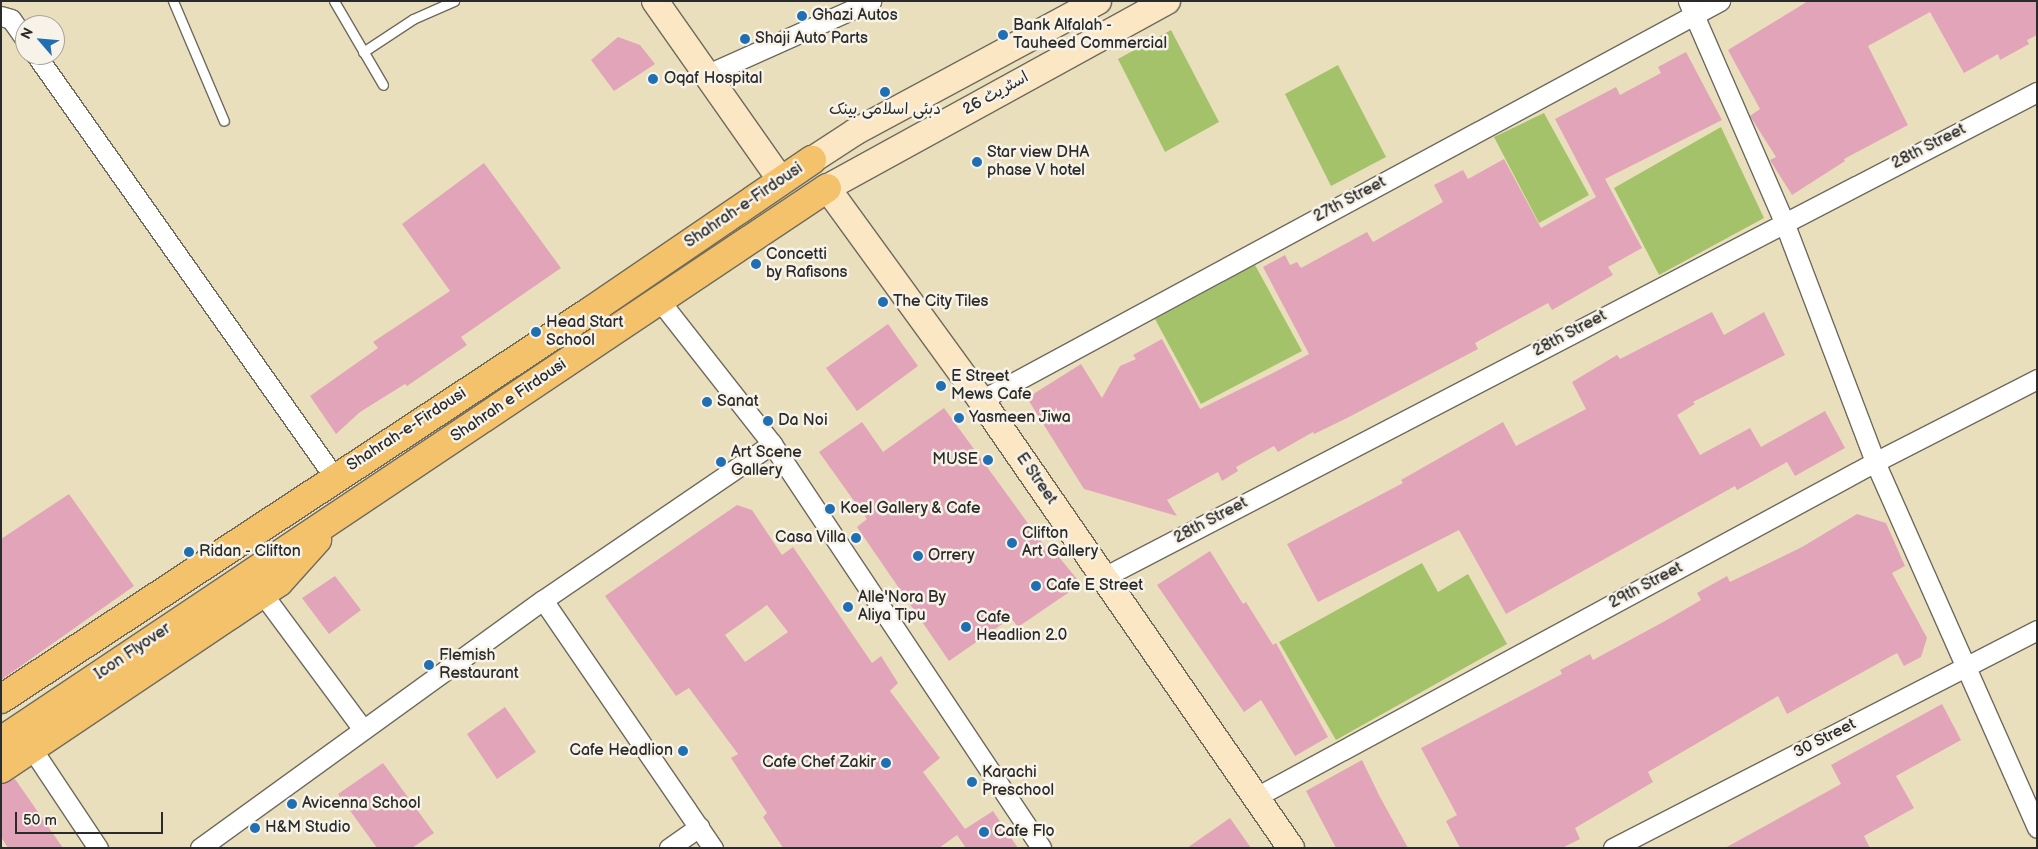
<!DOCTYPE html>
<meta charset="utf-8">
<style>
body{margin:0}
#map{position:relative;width:2038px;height:849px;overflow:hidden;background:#eadfbc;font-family:"Balsamiq Sans","Playpen Sans Arabic",sans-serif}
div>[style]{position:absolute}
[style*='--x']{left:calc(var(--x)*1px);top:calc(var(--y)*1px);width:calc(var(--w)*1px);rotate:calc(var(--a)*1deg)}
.green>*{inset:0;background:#a4c26a}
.building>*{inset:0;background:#e2a4b9}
.roads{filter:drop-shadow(1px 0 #6e6a5e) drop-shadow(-1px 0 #6e6a5e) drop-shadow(0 1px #6e6a5e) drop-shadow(0 -1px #6e6a5e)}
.lane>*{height:9px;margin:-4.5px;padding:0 4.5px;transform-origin:4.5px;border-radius:4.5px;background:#fff}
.street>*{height:19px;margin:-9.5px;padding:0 9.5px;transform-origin:9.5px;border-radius:9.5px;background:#fff}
.secondary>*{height:26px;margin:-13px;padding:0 13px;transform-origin:13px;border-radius:13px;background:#fbe7c3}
.primary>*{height:28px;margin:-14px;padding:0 14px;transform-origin:14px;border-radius:14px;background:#f4c26a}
.dots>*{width:14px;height:14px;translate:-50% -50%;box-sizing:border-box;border:2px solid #f7f3e8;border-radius:50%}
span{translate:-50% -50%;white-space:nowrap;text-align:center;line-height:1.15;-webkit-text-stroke:5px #f7f3e8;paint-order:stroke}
.poi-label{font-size:16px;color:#2b2b2b}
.left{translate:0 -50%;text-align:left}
.right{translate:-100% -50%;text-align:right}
.street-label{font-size:16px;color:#2b2b2b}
.frame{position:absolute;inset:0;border:2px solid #2b2b2b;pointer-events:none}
.north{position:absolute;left:15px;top:15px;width:50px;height:50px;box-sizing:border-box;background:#f7f3e8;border:1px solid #a5a39c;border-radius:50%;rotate:297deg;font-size:14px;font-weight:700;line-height:20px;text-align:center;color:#2b2b2b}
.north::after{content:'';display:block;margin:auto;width:18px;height:22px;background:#1f6fb2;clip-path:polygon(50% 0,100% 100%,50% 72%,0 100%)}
.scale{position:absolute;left:15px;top:812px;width:148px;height:22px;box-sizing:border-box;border:2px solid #2b2b2b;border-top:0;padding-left:6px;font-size:15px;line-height:18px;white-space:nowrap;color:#2b2b2b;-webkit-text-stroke:4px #f7f3e8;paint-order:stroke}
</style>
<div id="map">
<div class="green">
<i style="clip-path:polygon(1171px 30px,1219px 122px,1165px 152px,1118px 59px)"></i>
<i style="clip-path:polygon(1338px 65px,1386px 157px,1331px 186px,1285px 94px)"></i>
<i style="clip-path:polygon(1544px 113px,1589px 195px,1539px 223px,1494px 137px)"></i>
<i style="clip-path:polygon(1721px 127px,1764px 218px,1659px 275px,1614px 188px)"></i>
<i style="clip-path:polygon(1255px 265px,1302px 351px,1201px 404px,1155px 319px)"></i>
<i style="clip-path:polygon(1422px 563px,1438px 592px,1468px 574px,1507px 644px,1336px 740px,1279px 642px)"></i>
</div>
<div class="building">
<i style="clip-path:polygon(1808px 1px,2037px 1px,2037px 35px,2027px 40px,2029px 44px,2000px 60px,1998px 54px,1964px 73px,1930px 12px,1868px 46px,1908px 125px,1844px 159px,1845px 161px,1792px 195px,1770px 160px,1776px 157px,1750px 116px,1760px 109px,1728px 50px)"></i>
<i style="clip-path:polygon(618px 37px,640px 45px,655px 64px,614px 91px,591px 60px)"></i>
<i style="clip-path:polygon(1686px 52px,1722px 120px,1605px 179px,1642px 248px,1608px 267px,1613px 275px,1552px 310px,1548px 303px,1475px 343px,1478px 349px,1347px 418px,1314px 434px,1313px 432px,1278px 452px,1274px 446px,1236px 467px,1238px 471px,1222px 481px,1218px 472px,1167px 500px,1177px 516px,1084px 489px,1027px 398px,1081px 364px,1102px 398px,1120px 366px,1136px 359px,1133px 355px,1162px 339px,1200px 409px,1273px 373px,1309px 354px,1263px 267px,1285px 255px,1290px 265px,1297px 262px,1301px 268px,1367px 232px,1373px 242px,1443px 202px,1434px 185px,1463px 170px,1468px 179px,1504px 159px,1541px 228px,1596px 197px,1555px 119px,1616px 87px,1620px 95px,1661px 73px,1658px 67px)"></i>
<i style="clip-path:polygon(484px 163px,561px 268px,461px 337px,467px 345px,407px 386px,405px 384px,360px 412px,336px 434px,310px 396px,378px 348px,373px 342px,450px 291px,402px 224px)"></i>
<i style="clip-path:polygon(1712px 312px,1724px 335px,1764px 312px,1785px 355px,1693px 402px,1695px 404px,1677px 415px,1700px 455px,1750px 428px,1761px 447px,1825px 411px,1845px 448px,1795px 476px,1787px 462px,1737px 490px,1735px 486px,1506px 614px,1459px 530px,1318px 602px,1287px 544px,1403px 483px,1401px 480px,1503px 422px,1516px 446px,1586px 409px,1572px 382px,1617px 355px,1620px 359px)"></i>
<i style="clip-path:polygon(888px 324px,918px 366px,857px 411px,826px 368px)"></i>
<i style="clip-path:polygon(944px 408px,1046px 548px,1050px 546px,1081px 584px,1018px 627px,1011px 618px,949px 661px,857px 527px,867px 519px,819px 452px,862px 422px,883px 452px)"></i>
<i style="clip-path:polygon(69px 494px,134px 586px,1px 680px,1px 539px)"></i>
<i style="clip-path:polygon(evenodd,737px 505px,752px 510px,782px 555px,793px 547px,872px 663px,881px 656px,898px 683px,890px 691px,940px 758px,923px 772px,965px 829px,993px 811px,1018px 848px,966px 848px,957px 835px,939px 848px,783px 848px,763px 817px,767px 813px,731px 758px,738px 754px,689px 688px,676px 696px,605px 596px,737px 505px,767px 605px,788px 632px,745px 662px,725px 635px,767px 605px)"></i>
<i style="clip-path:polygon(1857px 514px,1886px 523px,1905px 566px,1892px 573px,1927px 638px,1921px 657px,1904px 666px,1897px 653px,1787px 714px,1778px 696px,1648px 772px,1653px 782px,1575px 828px,1580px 839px,1562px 848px,1460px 848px,1446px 821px,1457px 815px,1421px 748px,1562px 674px,1560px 670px,1590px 654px,1593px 660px,1665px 621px,1701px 600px,1697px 593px,1727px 576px,1730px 582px,1802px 547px)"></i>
<i style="clip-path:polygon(1210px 551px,1243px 604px,1246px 602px,1273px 645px,1276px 643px,1328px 737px,1295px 756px,1261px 700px,1244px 712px,1157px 585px)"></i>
<i style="clip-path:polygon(335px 576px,361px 610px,329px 634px,302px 598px)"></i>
<i style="clip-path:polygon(1942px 704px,1961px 740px,1896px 776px,1914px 808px,1864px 836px,1870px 848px,1725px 848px,1841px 784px,1831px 765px)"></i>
<i style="clip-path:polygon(505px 707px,536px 752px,497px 779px,467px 734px)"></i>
<i style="clip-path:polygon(1362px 760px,1380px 797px,1408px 848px,1336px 848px,1327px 831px,1306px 791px)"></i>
<i style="clip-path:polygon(383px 763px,434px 833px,412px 848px,377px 848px,338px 794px)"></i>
<i style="clip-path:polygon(15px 779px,63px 848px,8px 848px,1px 837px,1px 784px)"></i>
<i style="clip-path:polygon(1230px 818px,1251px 848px,1187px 848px)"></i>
</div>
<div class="roads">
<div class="lane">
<i style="--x:173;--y:1;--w:130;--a:67"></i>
<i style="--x:334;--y:1;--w:97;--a:59.7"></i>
<i style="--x:363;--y:52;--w:60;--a:-33.4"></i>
<i style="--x:413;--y:19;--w:45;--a:-23.7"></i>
</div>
<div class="street">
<i style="--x:1688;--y:1;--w:241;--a:66.5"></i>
<i style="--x:1784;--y:222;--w:257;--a:69.2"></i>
<i style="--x:1875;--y:462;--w:400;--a:66.1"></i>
<i style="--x:1;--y:16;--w:10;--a:17"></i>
<i style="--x:11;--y:19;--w:24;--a:55"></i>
<i style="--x:36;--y:55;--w:518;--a:54.75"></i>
<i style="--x:708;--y:74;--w:179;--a:-24.1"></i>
<i style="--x:660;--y:301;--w:182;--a:51.9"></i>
<i style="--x:772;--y:444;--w:485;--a:56.3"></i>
<i style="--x:981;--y:400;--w:840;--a:-28.37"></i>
<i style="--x:1104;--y:577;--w:1052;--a:-27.47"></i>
<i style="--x:262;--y:593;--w:168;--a:53.5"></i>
<i style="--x:543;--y:600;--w:301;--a:55.6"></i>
<i style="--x:32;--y:749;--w:119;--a:56.3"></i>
<i style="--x:1256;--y:797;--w:704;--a:-28.42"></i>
<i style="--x:1875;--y:462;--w:182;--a:-27.1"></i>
<i style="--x:200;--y:848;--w:423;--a:-35.9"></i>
<i style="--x:543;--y:600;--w:277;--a:-34.3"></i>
<i style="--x:669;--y:848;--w:37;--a:-35"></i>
<i style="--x:1613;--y:848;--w:477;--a:-27.2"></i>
</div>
<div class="secondary">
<i style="--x:655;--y:1;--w:219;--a:54.9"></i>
<i style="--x:1167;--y:1;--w:388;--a:151.2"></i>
<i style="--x:827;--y:188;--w:262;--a:54"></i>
<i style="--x:981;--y:400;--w:545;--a:55.32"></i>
<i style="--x:812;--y:160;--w:51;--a:-33.1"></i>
<i style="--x:855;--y:132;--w:276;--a:-28.3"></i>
</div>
<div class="primary">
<i style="--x:1;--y:699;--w:704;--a:-33.35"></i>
<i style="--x:589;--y:312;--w:270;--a:-34.3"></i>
<i style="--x:1;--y:741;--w:994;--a:-33.8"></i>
<i style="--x:1;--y:769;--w:335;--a:-33.9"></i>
<i style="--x:279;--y:582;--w:57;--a:-47.9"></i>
</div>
</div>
<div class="dots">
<i style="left:802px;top:16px;background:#1f6fb2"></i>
<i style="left:1003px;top:35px;background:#1f6fb2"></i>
<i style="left:745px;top:39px;background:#1f6fb2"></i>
<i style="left:653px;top:79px;background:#1f6fb2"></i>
<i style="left:885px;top:92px;background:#1f6fb2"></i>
<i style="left:977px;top:162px;background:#1f6fb2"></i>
<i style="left:756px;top:264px;background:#1f6fb2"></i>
<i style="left:883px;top:302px;background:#1f6fb2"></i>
<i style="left:536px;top:332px;background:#1f6fb2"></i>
<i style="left:941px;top:386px;background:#1f6fb2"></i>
<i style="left:707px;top:402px;background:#1f6fb2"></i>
<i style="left:959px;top:418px;background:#1f6fb2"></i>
<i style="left:768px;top:421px;background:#1f6fb2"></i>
<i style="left:988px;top:460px;background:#1f6fb2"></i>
<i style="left:721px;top:462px;background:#1f6fb2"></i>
<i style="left:830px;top:509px;background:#1f6fb2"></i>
<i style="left:856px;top:538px;background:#1f6fb2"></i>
<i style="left:1012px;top:543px;background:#1f6fb2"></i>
<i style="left:189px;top:552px;background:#1f6fb2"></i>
<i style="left:918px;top:556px;background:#1f6fb2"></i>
<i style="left:1036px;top:586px;background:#1f6fb2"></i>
<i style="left:848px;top:607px;background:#1f6fb2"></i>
<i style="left:966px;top:627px;background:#1f6fb2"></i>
<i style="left:429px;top:665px;background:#1f6fb2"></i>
<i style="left:683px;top:751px;background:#1f6fb2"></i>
<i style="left:886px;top:763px;background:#1f6fb2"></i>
<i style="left:972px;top:782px;background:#1f6fb2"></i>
<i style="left:292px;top:804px;background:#1f6fb2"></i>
<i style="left:255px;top:828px;background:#1f6fb2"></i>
<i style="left:984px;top:832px;background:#1f6fb2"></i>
</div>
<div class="poi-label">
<span class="left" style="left:812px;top:16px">Ghazi Autos</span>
<span class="left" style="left:1013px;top:35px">Bank Alfalah -<br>Tauheed Commercial</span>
<span class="left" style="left:755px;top:39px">Shaji Auto Parts</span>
<span class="left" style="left:664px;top:79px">Oqaf Hospital</span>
<span style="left:885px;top:110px">دبئی اسلامی بینک</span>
<span class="left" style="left:987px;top:162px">Star view DHA<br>phase V hotel</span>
<span class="left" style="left:766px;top:264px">Concetti<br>by Rafisons</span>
<span class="left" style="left:893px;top:302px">The City Tiles</span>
<span class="left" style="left:546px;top:332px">Head Start<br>School</span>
<span class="left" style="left:951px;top:386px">E Street<br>Mews Cafe</span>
<span class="left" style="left:717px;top:402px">Sanat</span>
<span class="left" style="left:969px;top:418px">Yasmeen Jiwa</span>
<span class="left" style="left:778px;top:421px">Da Noi</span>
<span class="left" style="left:731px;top:462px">Art Scene<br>Gallery</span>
<span class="right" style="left:978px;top:460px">MUSE</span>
<span class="left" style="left:840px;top:509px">Koel Gallery &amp; Cafe</span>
<span class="left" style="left:1022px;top:543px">Clifton<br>Art Gallery</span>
<span class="right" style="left:846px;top:538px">Casa Villa</span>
<span class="left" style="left:199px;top:552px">Ridan - Clifton</span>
<span class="left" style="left:928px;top:556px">Orrery</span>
<span class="left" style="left:1046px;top:586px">Cafe E Street</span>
<span class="left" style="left:858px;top:607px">Alle'Nora By<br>Aliya Tipu</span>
<span class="left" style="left:976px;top:627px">Cafe<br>Headlion 2.0</span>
<span class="left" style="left:439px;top:665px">Flemish<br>Restaurant</span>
<span class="right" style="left:673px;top:751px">Cafe Headlion</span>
<span class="right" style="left:876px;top:763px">Cafe Chef Zakir</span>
<span class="left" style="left:982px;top:782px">Karachi<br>Preschool</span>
<span class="left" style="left:302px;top:804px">Avicenna School</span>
<span class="left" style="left:265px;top:828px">H&amp;M Studio</span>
<span class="left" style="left:994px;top:832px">Cafe Flo</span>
</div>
<div class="street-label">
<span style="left:996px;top:94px;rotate:-29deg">اسٹریٹ 26</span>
<span style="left:1929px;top:147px;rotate:-27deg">28th Street</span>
<span style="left:1350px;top:200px;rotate:-28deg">27th Street</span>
<span style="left:744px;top:206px;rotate:-34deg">Shahrah-e-Firdousi</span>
<span style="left:1570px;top:334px;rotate:-28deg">28th Street</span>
<span style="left:509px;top:401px;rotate:-34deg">Shahrah e Firdousi</span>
<span style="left:407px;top:430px;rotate:-33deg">Shahrah-e-Firdousi</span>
<span style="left:1036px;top:479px;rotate:55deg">E Street</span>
<span style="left:1211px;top:521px;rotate:-28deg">28th Street</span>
<span style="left:1646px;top:586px;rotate:-28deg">29th Street</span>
<span style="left:133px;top:652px;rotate:-34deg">Icon Flyover</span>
<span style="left:1825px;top:739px;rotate:-27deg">30 Street</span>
</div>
<div class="frame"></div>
<div class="north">N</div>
<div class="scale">50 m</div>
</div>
